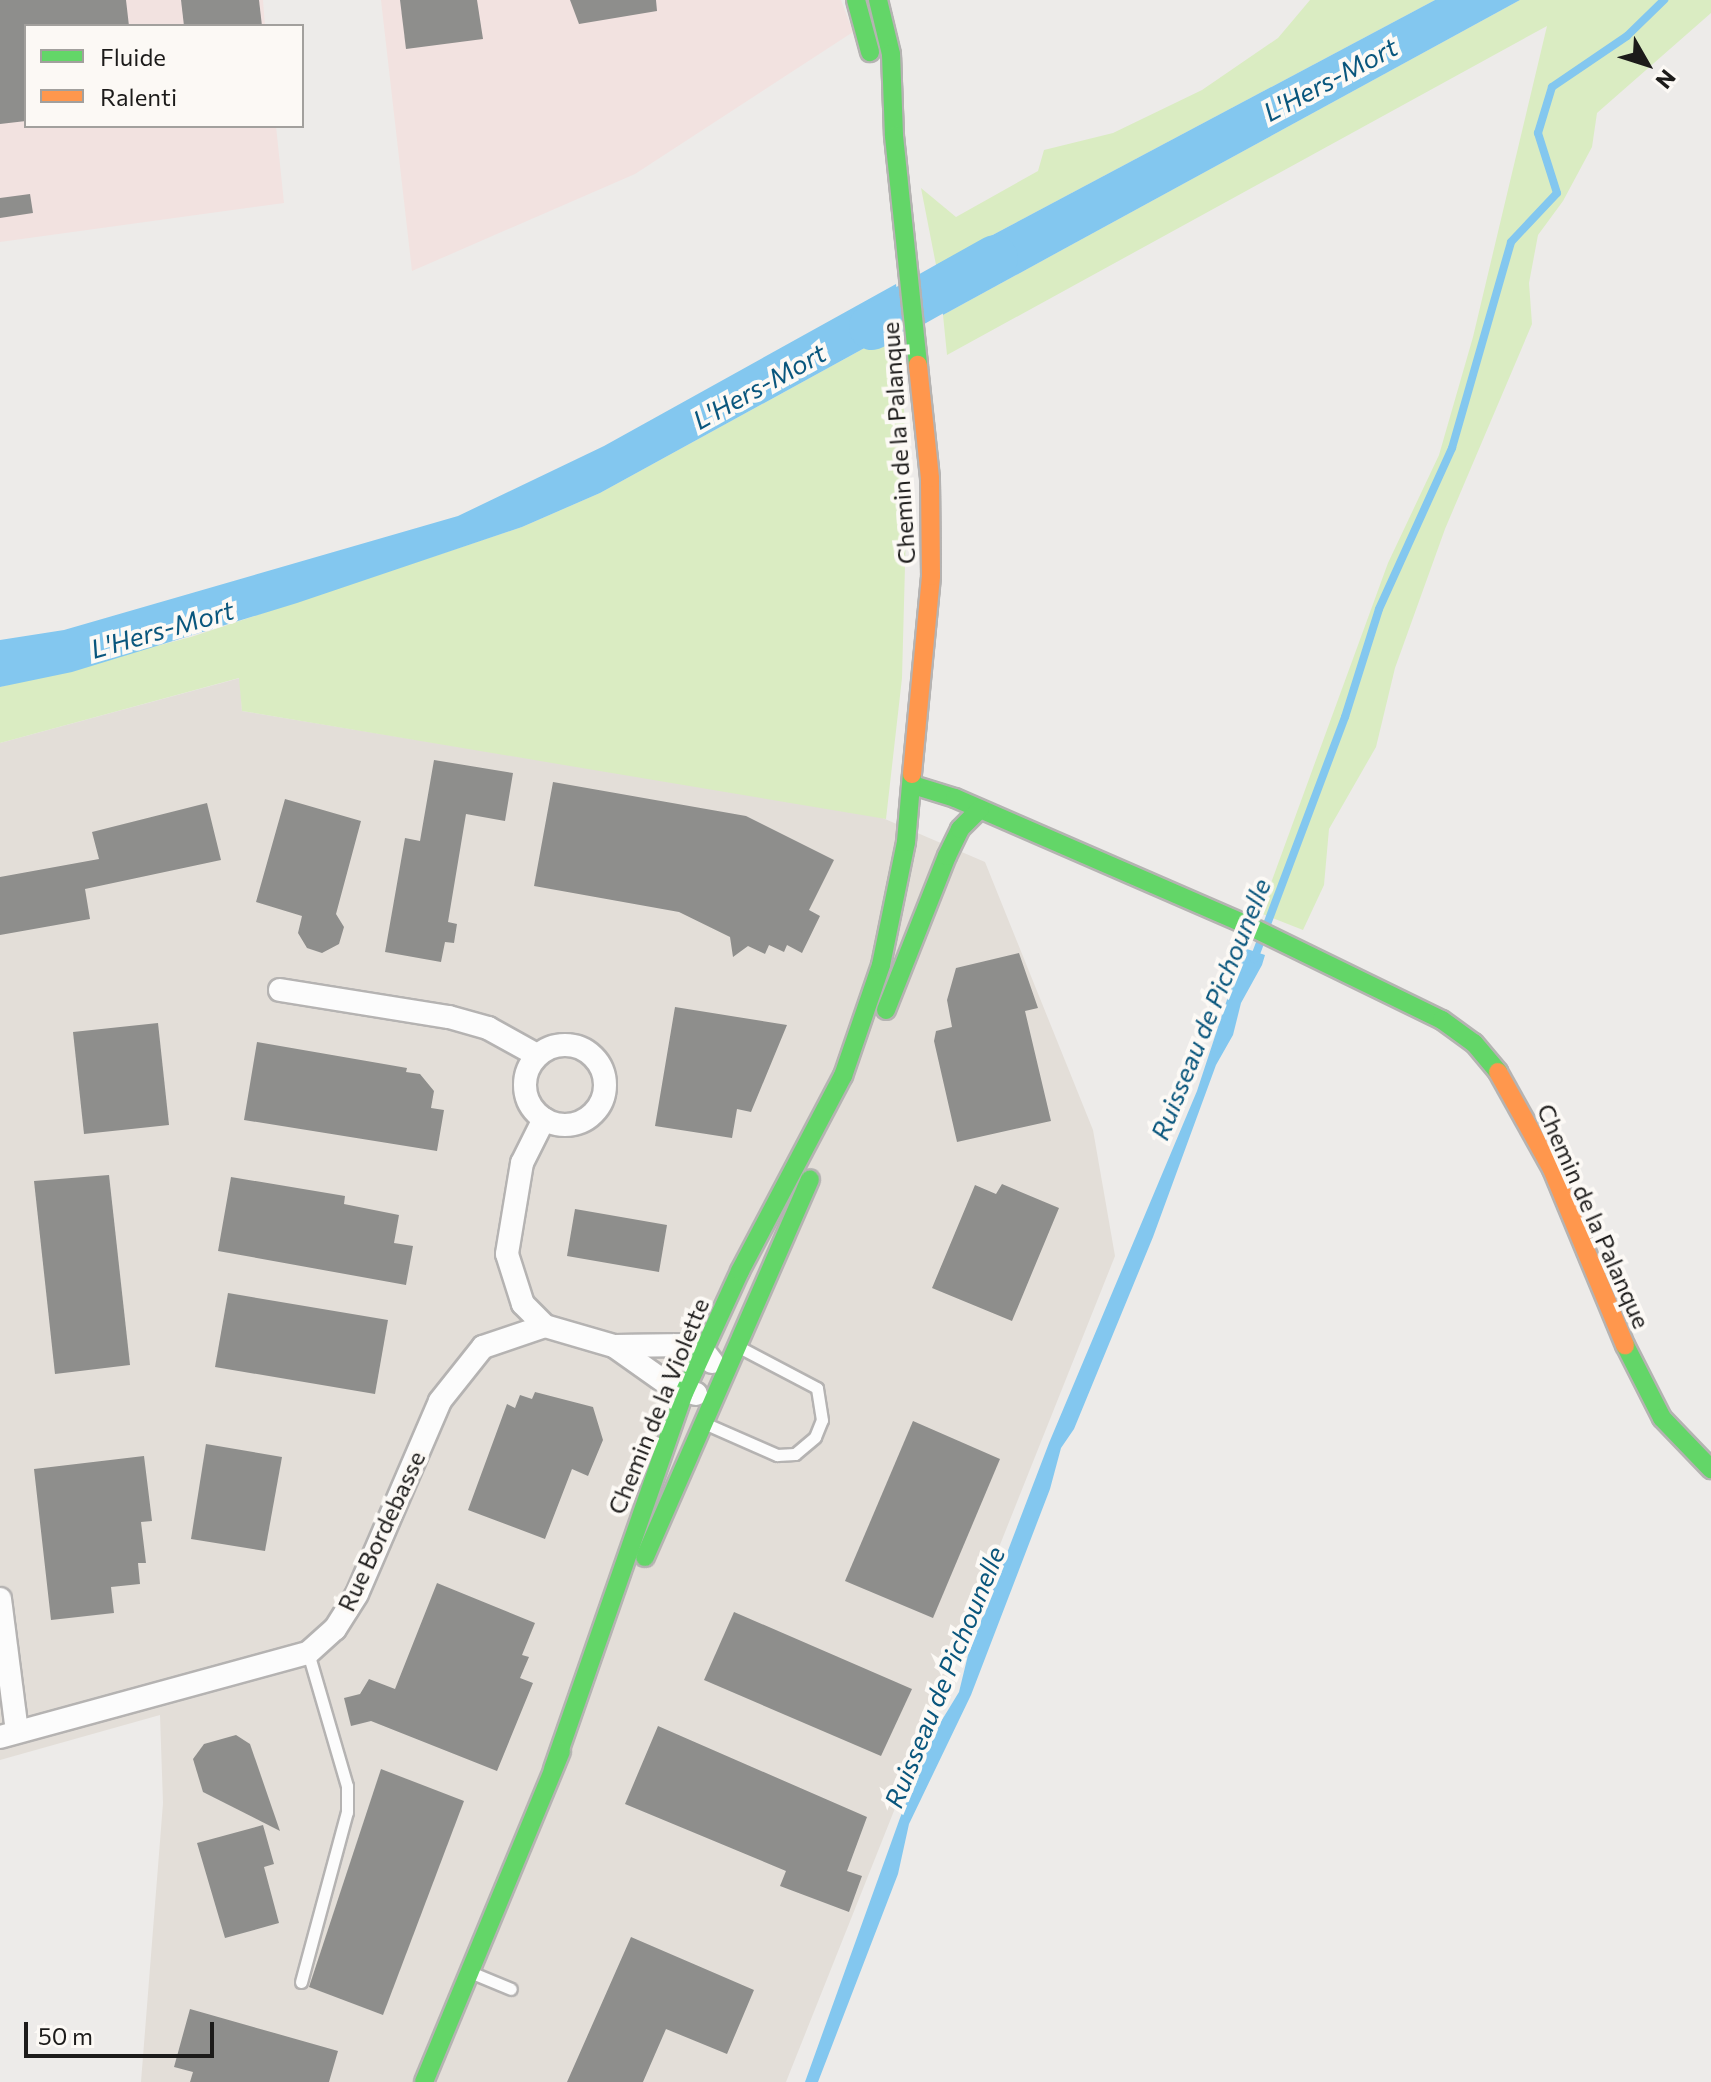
<!DOCTYPE html>
<style>
body{margin:0}
#map{position:relative;width:1711px;height:2082px;overflow:hidden;background:#edebe9;font-family:Commissioner,sans-serif}
div>[style]{position:absolute}
[style*='--x']{left:calc(var(--x)*1px);top:calc(var(--y)*1px);width:calc(var(--w)*1px);rotate:calc(var(--a)*1deg)}
.commercial>*{inset:0;background:#f2e2e0}
.built>*{inset:0;background:#e3ded8}
.green>*{inset:0;background:#daecc2}
.water>*{inset:0;background:#83c7ef}
.stream>*{height:8px;margin:-4px;padding:0 4px;transform-origin:4px;border-radius:4px;background:#83c7ef}
.river>*{height:46px;margin:-23px;padding:0 23px;transform-origin:23px;border-radius:23px;background:#83c7ef}
.building>*{inset:0;background:#8e8e8c}
.roads{filter:drop-shadow(2px 0 #b5b3b2) drop-shadow(-2px 0 #b5b3b2) drop-shadow(0 2px #b5b3b2) drop-shadow(0 -2px #b5b3b2)}
.lane>*{height:11px;margin:-5.5px;padding:0 5.5px;transform-origin:5.5px;border-radius:5.5px;background:#fcfcfc}
.street>*{height:22px;margin:-11px;padding:0 11px;transform-origin:11px;border-radius:11px;background:#fcfcfc}
.street>.ring{margin:-11px;padding:0;box-sizing:content-box;background:none;border:22px solid #fcfcfc;border-radius:50%}
.fast>*{height:18px;margin:-9px;padding:0 9px;transform-origin:9px;border-radius:9px;background:#63d668}
.slow>*{height:18px;margin:-9px;padding:0 9px;transform-origin:9px;border-radius:9px;background:#ff974d}
span{translate:-50% -50%;white-space:nowrap;text-align:center;line-height:1.15;-webkit-text-stroke:8px #fcf9f5;paint-order:stroke}
.street-label{font-size:24px;color:#1c1b1a}
.water-label{font-size:26px;color:#09567d;font-style:italic}
.legend{position:absolute;left:24px;top:24px;width:280px;height:104px;box-sizing:border-box;background:#fcf9f5;border:2px solid #a2a09d;margin:0;padding:10px 14px;list-style:none;font-size:24px;color:#1c1b1a}
.legend li{display:flex;align-items:center;gap:16px;height:40px}
.legend b{width:40px;border:2px solid #a2a09d}
.north{position:absolute;left:1607px;top:24px;width:80px;height:80px;-webkit-text-stroke:6px #fcf9f5;paint-order:stroke;rotate:129deg;font-size:22px;font-weight:700;line-height:32px;text-align:center;color:#1c1b1a}
.north::after{content:'';display:block;margin:auto;width:28px;height:36px;background:#1c1b1a;clip-path:polygon(50% 0,100% 100%,50% 72%,0 100%)}
.scale{position:absolute;left:24px;top:2022px;width:190px;height:36px;box-sizing:border-box;border:4px solid #1c1b1a;border-top:0;padding-left:10px;font-size:24px;line-height:28px;white-space:nowrap;color:#1c1b1a;-webkit-text-stroke:6px #fcf9f5;paint-order:stroke}
</style>
<div id="map">
<div class="commercial">
<i style="clip-path:polygon(0 0,263px 0,265px 26px,26px 26px,26px 126px,276px 126px,284px 203px,0 242px)"></i>
<i style="clip-path:polygon(381px 0,841px 0,853px 32px,635px 174px,412px 271px)"></i>
</div>
<div class="built">
<i style="clip-path:polygon(240px 678px,242px 711px,878px 816px,985px 862px,1093px 1130px,1115px 1256px,786px 2082px,141px 2082px,163px 1803px,160px 1715px,0 1760px,0 743px)"></i>
</div>
<div class="green">
<i style="clip-path:polygon(1310px 0,1435px 0,936px 265px,921px 188px,956px 217px,1038px 171px,1044px 150px,1113px 133px,1202px 90px,1278px 38px)"></i>
<i style="clip-path:polygon(1520px 0,1711px 0,1711px 13px,1597px 113px,1592px 147px,1563px 201px,1538px 235px,1529px 283px,1532px 324px,1445px 529px,1395px 668px,1376px 747px,1329px 829px,1324px 885px,1303px 930px,1260px 913px,1388px 563px,1439px 455px,1473px 337px,1547px 26px,947px 355px,943px 315px)"></i>
<i style="clip-path:polygon(901px 328px,907px 492px,902px 678px,886px 819px,242px 711px,239px 678px,0 743px,0 687px,191px 637px,522px 527px,600px 493px)"></i>
</div>
<div class="water">
<i style="clip-path:polygon(1435px 0,1520px 0,943px 315px,936px 265px)"></i>
<i style="clip-path:polygon(896px 284px,901px 328px,600px 493px,522px 527px,297px 603px,72px 672px,0 687px,0 640px,64px 630px,458px 516px,604px 446px)"></i>
<i style="clip-path:polygon(1244px 948px,1265px 955px,1262px 965px,1241px 1003px,1233px 1035px,1216px 1065px,1153px 1237px,1074px 1429px,1061px 1448px,1050px 1489px,971px 1695px,909px 1824px,898px 1874px,818px 2082px,805px 2082px,900px 1818px,934px 1733px,959px 1692px,968px 1655px,1049px 1443px,1197px 1091px)"></i>
</div>
<div class="stream">
<i style="--x:1254;--y:959;--w:259;--a:-69.4"></i>
<i style="--x:1345;--y:717;--w:113;--a:-72.5"></i>
<i style="--x:1379;--y:609;--w:177;--a:-65.6"></i>
<i style="--x:1452;--y:448;--w:214;--a:-74"></i>
<i style="--x:1511;--y:242;--w:67;--a:-46.8"></i>
<i style="--x:1557;--y:193;--w:63;--a:-107.6"></i>
<i style="--x:1538;--y:133;--w:48;--a:-73.1"></i>
<i style="--x:1552;--y:87;--w:91;--a:-34.2"></i>
<i style="--x:1627;--y:36;--w:52;--a:-44.2"></i>
</div>
<div class="river">
<i style="--x:872;--y:327;--w:141;--a:-29.3"></i>
</div>
<div class="building">
<i style="clip-path:polygon(0 0,126px 0,129px 26px,26px 26px,26px 121px,0 124px)"></i>
<i style="clip-path:polygon(181px 0,259px 0,262px 26px,184px 26px)"></i>
<i style="clip-path:polygon(400px 0,477px 0,483px 39px,406px 49px)"></i>
<i style="clip-path:polygon(570px 0,656px 0,657px 11px,579px 24px)"></i>
<i style="clip-path:polygon(30px 194px,33px 213px,0 218px,0 198px)"></i>
<i style="clip-path:polygon(434px 760px,513px 773px,505px 821px,466px 814px,448px 922px,457px 924px,454px 943px,445px 942px,441px 962px,385px 952px,405px 838px,420px 841px)"></i>
<i style="clip-path:polygon(553px 782px,746px 816px,834px 860px,809px 910px,820px 916px,802px 953px,787px 945px,784px 952px,769px 945px,765px 954px,748px 946px,733px 957px,730px 937px,679px 912px,534px 886px)"></i>
<i style="clip-path:polygon(285px 799px,361px 821px,336px 914px,344px 927px,339px 944px,322px 953px,307px 948px,298px 933px,302px 916px,256px 902px)"></i>
<i style="clip-path:polygon(207px 803px,221px 860px,85px 889px,90px 919px,0 935px,0 877px,99px 859px,92px 832px)"></i>
<i style="clip-path:polygon(1019px 953px,1038px 1008px,1025px 1011px,1051px 1121px,957px 1142px,934px 1041px,936px 1031px,952px 1027px,947px 1000px,956px 968px)"></i>
<i style="clip-path:polygon(675px 1007px,787px 1025px,751px 1112px,737px 1109px,732px 1138px,655px 1126px)"></i>
<i style="clip-path:polygon(158px 1023px,169px 1125px,84px 1134px,73px 1032px)"></i>
<i style="clip-path:polygon(257px 1042px,407px 1068px,406px 1072px,420px 1074px,434px 1091px,431px 1108px,444px 1110px,437px 1151px,244px 1120px)"></i>
<i style="clip-path:polygon(109px 1175px,130px 1365px,55px 1374px,34px 1181px)"></i>
<i style="clip-path:polygon(231px 1177px,345px 1196px,344px 1204px,399px 1215px,394px 1243px,413px 1246px,406px 1285px,218px 1251px)"></i>
<i style="clip-path:polygon(1002px 1184px,1059px 1208px,1012px 1321px,932px 1288px,975px 1185px,996px 1194px)"></i>
<i style="clip-path:polygon(575px 1209px,667px 1225px,659px 1272px,567px 1256px)"></i>
<i style="clip-path:polygon(228px 1293px,388px 1320px,375px 1394px,215px 1367px)"></i>
<i style="clip-path:polygon(535px 1392px,593px 1407px,603px 1440px,588px 1476px,572px 1469px,545px 1539px,468px 1510px,507px 1404px,515px 1408px,520px 1395px,532px 1399px)"></i>
<i style="clip-path:polygon(913px 1421px,1000px 1459px,933px 1618px,845px 1581px)"></i>
<i style="clip-path:polygon(206px 1444px,282px 1457px,265px 1551px,191px 1539px)"></i>
<i style="clip-path:polygon(144px 1456px,152px 1521px,141px 1522px,146px 1563px,138px 1563px,140px 1584px,111px 1587px,114px 1613px,51px 1620px,34px 1469px)"></i>
<i style="clip-path:polygon(437px 1583px,535px 1623px,522px 1655px,529px 1657px,520px 1678px,533px 1683px,497px 1771px,371px 1721px,351px 1726px,344px 1698px,360px 1694px,369px 1679px,395px 1689px)"></i>
<i style="clip-path:polygon(734px 1612px,912px 1689px,881px 1756px,704px 1680px)"></i>
<i style="clip-path:polygon(658px 1726px,867px 1817px,847px 1871px,862px 1876px,849px 1912px,780px 1886px,786px 1871px,625px 1804px)"></i>
<i style="clip-path:polygon(236px 1735px,250px 1744px,280px 1831px,203px 1792px,193px 1759px,204px 1744px)"></i>
<i style="clip-path:polygon(381px 1769px,464px 1801px,383px 2015px,309px 1987px)"></i>
<i style="clip-path:polygon(263px 1825px,274px 1864px,264px 1867px,279px 1923px,225px 1938px,197px 1843px)"></i>
<i style="clip-path:polygon(631px 1937px,754px 1990px,727px 2054px,666px 2029px,643px 2082px,567px 2082px)"></i>
<i style="clip-path:polygon(190px 2009px,338px 2051px,329px 2082px,190px 2082px,193px 2072px,174px 2067px)"></i>
</div>
<div class="roads">
<div class="lane">
<i style="--x:704;--y:1423;--w:80;--a:23.7"></i>
<i style="--x:777;--y:1455;--w:18;--a:-3"></i>
<i style="--x:795;--y:1454;--w:26;--a:-40"></i>
<i style="--x:815;--y:1437;--w:18;--a:-68"></i>
<i style="--x:822;--y:1420;--w:32;--a:-99"></i>
<i style="--x:817;--y:1388;--w:90;--a:-152.3"></i>
<i style="--x:470;--y:1972;--w:44;--a:22.5"></i>
<i style="--x:301;--y:1982;--w:176;--a:-74.9"></i>
<i style="--x:347;--y:1812;--w:26;--a:-90"></i>
<i style="--x:347;--y:1786;--w:139;--a:-106.3"></i>
</div>
<div class="street">
<i style="--x:280;--y:990;--w:171;--a:9.1"></i>
<i style="--x:449;--y:1017;--w:41;--a:15.8"></i>
<i style="--x:488;--y:1028;--w:56;--a:28.9"></i>
<i class="ring" style="left:525px;top:1045px;width:58px;height:58px"></i>
<i style="--x:544;--y:1119;--w:49;--a:116.6"></i>
<i style="--x:522;--y:1163;--w:92;--a:99.4"></i>
<i style="--x:507;--y:1254;--w:52;--a:72.3"></i>
<i style="--x:523;--y:1304;--w:31;--a:45"></i>
<i style="--x:614;--y:1346;--w:71;--a:35.3"></i>
<i style="--x:672;--y:1387;--w:25;--a:16"></i>
<i style="--x:0;--y:1599;--w:133;--a:82.7"></i>
<i style="--x:0;--y:1737;--w:319;--a:-15.3"></i>
<i style="--x:308;--y:1653;--w:36;--a:-42"></i>
<i style="--x:335;--y:1629;--w:41;--a:-57.8"></i>
<i style="--x:357;--y:1594;--w:210;--a:-66.7"></i>
<i style="--x:440;--y:1401;--w:69;--a:-51.5"></i>
<i style="--x:483;--y:1347;--w:65;--a:-18.7"></i>
<i style="--x:545;--y:1326;--w:72;--a:16.2"></i>
<i style="--x:614;--y:1346;--w:73;--a:-0.8"></i>
<i style="--x:687;--y:1345;--w:17;--a:17"></i>
<i style="--x:703;--y:1350;--w:15;--a:53"></i>
</div>
<div class="fast">
<i style="--x:856;--y:0;--w:54;--a:74.9"></i>
<i style="--x:878;--y:0;--w:56;--a:76.5"></i>
<i style="--x:891;--y:54;--w:82;--a:87.9"></i>
<i style="--x:894;--y:136;--w:230;--a:84"></i>
<i style="--x:913;--y:785;--w:44;--a:17.2"></i>
<i style="--x:955;--y:798;--w:316;--a:23.5"></i>
<i style="--x:1245;--y:924;--w:219;--a:26"></i>
<i style="--x:1442;--y:1020;--w:39;--a:36"></i>
<i style="--x:1474;--y:1043;--w:38;--a:50"></i>
<i style="--x:886;--y:1010;--w:166;--a:-68.4"></i>
<i style="--x:947;--y:856;--w:30;--a:-64"></i>
<i style="--x:960;--y:829;--w:28;--a:-45"></i>
<i style="--x:1625;--y:1345;--w:82;--a:63.1"></i>
<i style="--x:1662;--y:1418;--w:71;--a:46.1"></i>
<i style="--x:645;--y:1557;--w:412;--a:-66.4"></i>
<i style="--x:553;--y:1769;--w:398;--a:-70.8"></i>
<i style="--x:684;--y:1393;--w:134;--a:-65.3"></i>
<i style="--x:740;--y:1271;--w:221;--a:-62.2"></i>
<i style="--x:843;--y:1076;--w:117;--a:-71.1"></i>
<i style="--x:881;--y:965;--w:126;--a:-78.5"></i>
<i style="--x:906;--y:842;--w:68;--a:-85"></i>
<i style="--x:424;--y:2082;--w:358;--a:-67.5"></i>
</div>
<div class="slow">
<i style="--x:912;--y:774;--w:199;--a:-84.5"></i>
<i style="--x:931;--y:576;--w:98;--a:-90.6"></i>
<i style="--x:930;--y:478;--w:114;--a:-96.1"></i>
<i style="--x:1498;--y:1072;--w:111;--a:60.9"></i>
<i style="--x:1552;--y:1169;--w:191;--a:67.5"></i>
</div>
</div>
<div class="street-label">
<span style="left:898px;top:443px;rotate:-94deg">Chemin de la Palanque</span>
<span style="left:1594px;top:1216px;rotate:66deg">Chemin de la Palanque</span>
<span style="left:658px;top:1406px;rotate:-68deg">Chemin de la Violette</span>
<span style="left:381px;top:1531px;rotate:-65deg">Rue Bordebasse</span>
</div>
<div class="water-label">
<span style="left:1330px;top:79px;rotate:-28deg">L'Hers-Mort</span>
<span style="left:759px;top:386px;rotate:-29deg">L'Hers-Mort</span>
<span style="left:162px;top:629px;rotate:-16deg">L'Hers-Mort</span>
<span style="left:1210px;top:1009px;rotate:-68deg">Ruisseau de Pichounelle</span>
<span style="left:944px;top:1677px;rotate:-68deg">Ruisseau de Pichounelle</span>
</div>
<ul class="legend">
<li><b style="height:10px;background:#63d668"></b>Fluide</li>
<li><b style="height:10px;background:#ff974d"></b>Ralenti</li>
</ul>
<div class="north">N</div>
<div class="scale">50 m</div>
</div>
